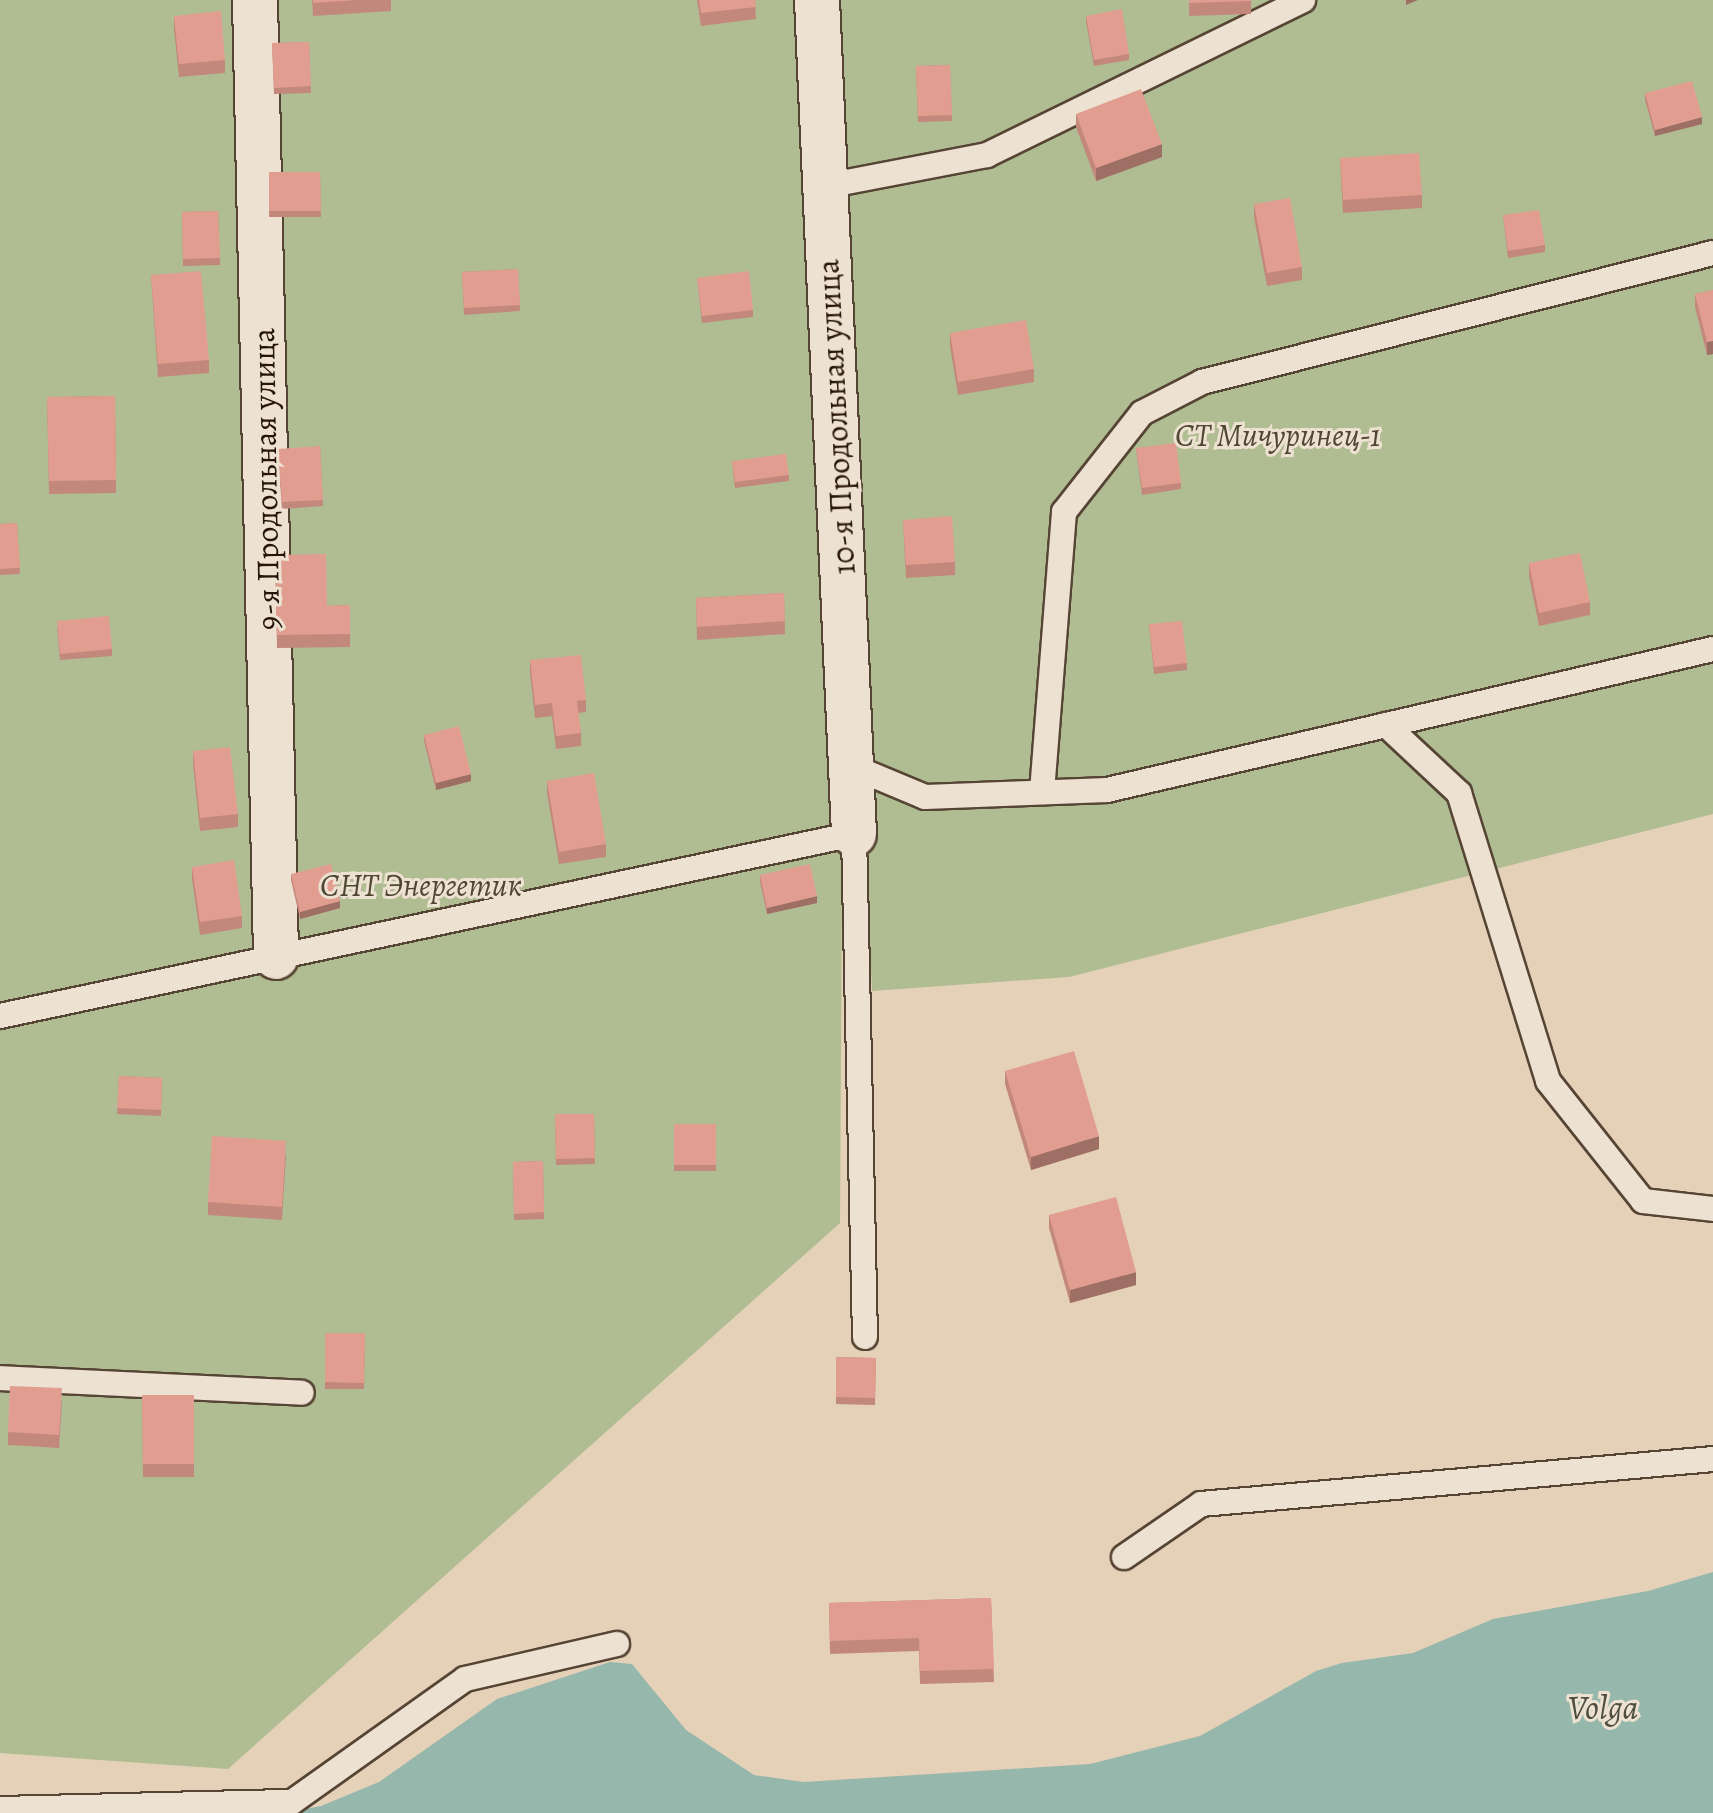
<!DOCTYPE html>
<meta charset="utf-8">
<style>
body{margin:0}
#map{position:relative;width:1713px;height:1813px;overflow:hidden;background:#e4d1b8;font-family:Alegreya,serif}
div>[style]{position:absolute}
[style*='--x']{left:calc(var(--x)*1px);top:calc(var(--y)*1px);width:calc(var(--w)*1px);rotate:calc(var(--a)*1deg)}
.green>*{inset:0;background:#b0bd92}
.water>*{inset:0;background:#96b7ab}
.roads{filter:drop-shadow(2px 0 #564434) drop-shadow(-2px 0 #564434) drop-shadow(0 2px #564434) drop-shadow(0 -2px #564434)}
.lane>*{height:24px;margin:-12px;padding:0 12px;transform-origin:12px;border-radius:12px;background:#ede1d1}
.street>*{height:44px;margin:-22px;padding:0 22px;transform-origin:22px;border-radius:22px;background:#ede1d1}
.wall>*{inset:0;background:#c2887c}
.shaded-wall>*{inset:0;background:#9e6f65}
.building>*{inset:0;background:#e19e90}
span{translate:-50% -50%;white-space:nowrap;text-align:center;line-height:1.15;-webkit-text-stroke:6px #ede1d1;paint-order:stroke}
.street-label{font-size:32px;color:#261508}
.park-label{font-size:32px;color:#4f4731;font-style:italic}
.water-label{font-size:34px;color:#4d4e41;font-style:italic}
</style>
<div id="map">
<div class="green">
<i style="clip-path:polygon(0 0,811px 0,842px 879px,840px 1223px,228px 1769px,0 1753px)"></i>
<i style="clip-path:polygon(823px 0,1713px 0,1713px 814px,1069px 977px,872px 991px)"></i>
</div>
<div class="water">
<i style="clip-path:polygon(1713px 1572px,1713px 1813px,285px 1813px,321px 1806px,379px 1782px,497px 1699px,610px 1662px,632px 1664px,686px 1730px,754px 1775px,804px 1782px,1090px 1764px,1200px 1736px,1316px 1671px,1342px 1663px,1413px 1653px,1493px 1619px,1648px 1591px)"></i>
</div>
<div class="roads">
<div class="lane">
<i style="--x:826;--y:186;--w:164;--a:-10.9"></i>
<i style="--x:987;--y:155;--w:352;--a:-26.1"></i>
<i style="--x:1386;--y:725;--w:100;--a:43"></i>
<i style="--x:1459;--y:793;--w:301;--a:72.8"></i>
<i style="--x:1548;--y:1081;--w:153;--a:51.6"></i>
<i style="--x:1643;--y:1201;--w:70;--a:6.5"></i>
<i style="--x:851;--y:766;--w:80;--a:22.7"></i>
<i style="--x:925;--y:797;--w:182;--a:-2.2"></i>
<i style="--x:1107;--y:790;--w:622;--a:-13.1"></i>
<i style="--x:1042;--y:792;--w:281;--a:-85.5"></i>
<i style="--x:1064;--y:512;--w:126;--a:-51.8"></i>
<i style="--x:1142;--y:413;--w:68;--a:-27.3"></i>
<i style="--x:1202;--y:382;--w:527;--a:-14.17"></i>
<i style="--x:0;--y:1016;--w:873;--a:-12.03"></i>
<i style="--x:854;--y:834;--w:503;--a:88.75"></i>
<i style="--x:0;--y:1378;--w:302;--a:2.8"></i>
<i style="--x:1124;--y:1557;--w:93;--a:-34.5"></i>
<i style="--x:1201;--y:1504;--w:514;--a:-5.02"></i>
<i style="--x:0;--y:1809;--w:292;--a:-1.4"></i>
<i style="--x:292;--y:1802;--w:212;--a:-35.4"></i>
<i style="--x:465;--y:1679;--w:156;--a:-13"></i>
</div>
<div class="street">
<i style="--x:255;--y:0;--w:957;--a:88.74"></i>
<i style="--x:817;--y:0;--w:835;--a:87.46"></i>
</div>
</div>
<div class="wall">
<i style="clip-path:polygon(312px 0,391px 0,391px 11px,313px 16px)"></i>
<i style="clip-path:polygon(697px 0,755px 0,756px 19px,701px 26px)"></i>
<i style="clip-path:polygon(1189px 0,1251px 0,1251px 14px,1189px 16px)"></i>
<i style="clip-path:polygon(174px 16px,225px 60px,225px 73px,179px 77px,174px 29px)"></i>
<i style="clip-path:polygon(1086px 16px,1129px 54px,1129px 60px,1094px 66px,1086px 22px)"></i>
<i style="clip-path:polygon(309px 42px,311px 93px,274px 94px,272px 43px)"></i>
<i style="clip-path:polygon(950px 65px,952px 121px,918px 122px,916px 66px)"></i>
<i style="clip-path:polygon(1645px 93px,1702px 124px,1655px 136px,1645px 100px)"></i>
<i style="clip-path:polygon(1076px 114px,1162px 157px,1096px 181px,1076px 127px)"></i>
<i style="clip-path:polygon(1340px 158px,1422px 195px,1422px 208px,1343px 213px)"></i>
<i style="clip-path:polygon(269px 172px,320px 172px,321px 217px,269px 217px)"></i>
<i style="clip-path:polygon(1254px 204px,1302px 267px,1302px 280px,1267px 286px,1254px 217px)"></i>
<i style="clip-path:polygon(218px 211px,220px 265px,183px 266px,182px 212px)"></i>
<i style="clip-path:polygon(1503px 215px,1545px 245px,1545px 252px,1508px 258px)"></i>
<i style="clip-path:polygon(518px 269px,520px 311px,464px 315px,462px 272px)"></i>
<i style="clip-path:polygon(151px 275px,209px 360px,209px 373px,158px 377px)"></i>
<i style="clip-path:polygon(697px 278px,753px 310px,753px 317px,702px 323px)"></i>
<i style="clip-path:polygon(1713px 290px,1713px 354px,1707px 355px,1695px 307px,1695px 294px)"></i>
<i style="clip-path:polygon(950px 333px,1034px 369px,1034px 382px,958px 395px,950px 346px)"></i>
<i style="clip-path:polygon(115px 396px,116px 493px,49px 494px,47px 397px)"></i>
<i style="clip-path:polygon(320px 446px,323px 506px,282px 509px,278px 456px)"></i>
<i style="clip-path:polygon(1136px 448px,1181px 483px,1181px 489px,1142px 495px)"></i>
<i style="clip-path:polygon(732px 461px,789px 475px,789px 481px,735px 488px)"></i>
<i style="clip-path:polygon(903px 520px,955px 562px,955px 575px,906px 578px)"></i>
<i style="clip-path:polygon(17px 523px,20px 574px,0 575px,0 524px)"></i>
<i style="clip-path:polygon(275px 555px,327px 606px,350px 605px,350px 647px,277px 648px)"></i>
<i style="clip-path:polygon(1529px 563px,1590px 602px,1590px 615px,1539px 626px,1529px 576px)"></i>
<i style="clip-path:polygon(784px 593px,785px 634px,697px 640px,696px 598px)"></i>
<i style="clip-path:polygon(1149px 624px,1187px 663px,1187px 670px,1154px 674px)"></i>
<i style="clip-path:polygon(57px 627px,112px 649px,112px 656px,60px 660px)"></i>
<i style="clip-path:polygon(530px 660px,586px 700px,586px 712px,578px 713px,581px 733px,581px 746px,556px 749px,552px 716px,535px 718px,530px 673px)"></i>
<i style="clip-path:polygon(424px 735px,471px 781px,436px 790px,424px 741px)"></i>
<i style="clip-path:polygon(193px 751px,238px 814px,238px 827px,200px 831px,193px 764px)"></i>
<i style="clip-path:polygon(547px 781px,606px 844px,606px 857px,559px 864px,547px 793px)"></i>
<i style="clip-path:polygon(192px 867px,242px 916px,242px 928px,200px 935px,192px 879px)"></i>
<i style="clip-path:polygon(291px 874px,340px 908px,300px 919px,291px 880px)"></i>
<i style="clip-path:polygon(760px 875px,817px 903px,767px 914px,760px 882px)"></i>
<i style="clip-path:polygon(1005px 1071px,1099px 1149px,1031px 1170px,1005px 1084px)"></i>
<i style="clip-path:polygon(119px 1076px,162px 1078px,161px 1116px,117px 1114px)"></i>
<i style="clip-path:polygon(555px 1114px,594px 1114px,595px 1164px,556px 1165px)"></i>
<i style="clip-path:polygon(674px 1124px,716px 1124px,716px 1171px,674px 1171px)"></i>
<i style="clip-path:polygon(286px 1154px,282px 1220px,208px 1215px,208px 1202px)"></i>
<i style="clip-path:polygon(543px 1161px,544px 1219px,514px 1220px,513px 1162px)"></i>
<i style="clip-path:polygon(1049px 1215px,1136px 1285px,1070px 1303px,1049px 1228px)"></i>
<i style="clip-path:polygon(325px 1333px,365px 1333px,364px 1389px,325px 1389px)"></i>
<i style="clip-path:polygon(836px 1357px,876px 1358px,875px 1405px,836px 1404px)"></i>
<i style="clip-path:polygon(142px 1395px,194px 1395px,194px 1477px,143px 1477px)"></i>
<i style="clip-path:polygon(62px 1401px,59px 1448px,8px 1445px,8px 1432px)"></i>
<i style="clip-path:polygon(991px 1598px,994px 1682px,920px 1684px,919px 1651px,830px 1654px,829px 1603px)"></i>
</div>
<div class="shaded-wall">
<i style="clip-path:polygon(1406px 0,1418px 0,1406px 5px)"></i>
<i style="clip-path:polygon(1702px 117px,1702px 124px,1655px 136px,1655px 130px)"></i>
<i style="clip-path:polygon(1162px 144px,1162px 157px,1096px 181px,1096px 168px)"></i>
<i style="clip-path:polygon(1713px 341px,1713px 354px,1707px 355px,1707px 342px)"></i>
<i style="clip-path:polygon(471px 774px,471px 781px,436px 790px,436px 783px)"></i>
<i style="clip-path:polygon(817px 896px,817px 903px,767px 914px,767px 908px)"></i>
<i style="clip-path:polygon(340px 901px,340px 908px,300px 919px,300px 912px)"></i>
<i style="clip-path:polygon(1099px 1136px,1099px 1149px,1031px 1170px,1031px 1157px)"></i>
<i style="clip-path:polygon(1136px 1272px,1136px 1285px,1070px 1303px,1070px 1290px)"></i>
</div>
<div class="building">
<i style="clip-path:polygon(313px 0,357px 0,313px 3px)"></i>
<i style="clip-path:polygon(699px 0,755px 0,756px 7px,701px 13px)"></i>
<i style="clip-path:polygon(1189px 0,1251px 0,1251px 1px,1189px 3px)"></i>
<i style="clip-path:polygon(1122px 9px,1129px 54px,1094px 60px,1086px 16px)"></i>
<i style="clip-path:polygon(221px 11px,225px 60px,179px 64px,174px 16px)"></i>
<i style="clip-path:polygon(309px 42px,311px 86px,274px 88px,272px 43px)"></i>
<i style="clip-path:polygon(950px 65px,952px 115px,918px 116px,916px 66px)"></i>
<i style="clip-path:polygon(1692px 81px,1702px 117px,1655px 130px,1645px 93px)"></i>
<i style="clip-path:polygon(1141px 89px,1162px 144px,1096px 168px,1076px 114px)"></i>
<i style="clip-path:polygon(1419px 153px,1422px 195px,1343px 200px,1340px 158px)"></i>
<i style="clip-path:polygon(269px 172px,320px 172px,321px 211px,269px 211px)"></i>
<i style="clip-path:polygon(1290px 198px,1302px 267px,1267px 273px,1254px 204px)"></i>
<i style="clip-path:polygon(1539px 210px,1545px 245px,1508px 251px,1503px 215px)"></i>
<i style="clip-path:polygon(218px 211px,220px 258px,183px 259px,182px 212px)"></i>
<i style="clip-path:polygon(518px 269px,520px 305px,464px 308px,462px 272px)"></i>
<i style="clip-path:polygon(201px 271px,209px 360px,158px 364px,151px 275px)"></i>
<i style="clip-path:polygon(749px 271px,753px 310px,702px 316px,697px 278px)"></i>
<i style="clip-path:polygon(1713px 290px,1713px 341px,1707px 342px,1695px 294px)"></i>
<i style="clip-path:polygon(1026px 320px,1034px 369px,958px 382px,950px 333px)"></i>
<i style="clip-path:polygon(115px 396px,116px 480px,49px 481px,47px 397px)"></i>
<i style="clip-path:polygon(1176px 443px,1181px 483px,1142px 488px,1136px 448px)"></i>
<i style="clip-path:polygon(320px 446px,323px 500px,282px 502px,278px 449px)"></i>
<i style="clip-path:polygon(786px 454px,789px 475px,735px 482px,732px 461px)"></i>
<i style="clip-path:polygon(952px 516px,955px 562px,906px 565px,903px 520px)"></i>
<i style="clip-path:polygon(17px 523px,20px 568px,0 569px,0 524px)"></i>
<i style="clip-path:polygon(1580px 553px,1590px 602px,1539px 613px,1529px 563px)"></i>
<i style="clip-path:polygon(326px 554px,327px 606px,350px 605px,350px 634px,277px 635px,275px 555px)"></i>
<i style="clip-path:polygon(784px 593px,785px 621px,697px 627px,696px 598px)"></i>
<i style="clip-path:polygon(109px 616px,112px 649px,60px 654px,57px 621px)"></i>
<i style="clip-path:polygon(1182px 621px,1187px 663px,1154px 667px,1149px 624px)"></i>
<i style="clip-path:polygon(581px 655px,586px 700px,577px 701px,581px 733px,556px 736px,552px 703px,535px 705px,530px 660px)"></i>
<i style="clip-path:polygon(459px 726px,471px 774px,436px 783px,424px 735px)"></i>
<i style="clip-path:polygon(230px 747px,238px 814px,200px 818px,193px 751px)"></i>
<i style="clip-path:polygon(594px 773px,606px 844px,559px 852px,547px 781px)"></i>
<i style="clip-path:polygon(234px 860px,242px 916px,200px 922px,192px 867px)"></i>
<i style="clip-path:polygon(331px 864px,340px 901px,300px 912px,291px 874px)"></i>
<i style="clip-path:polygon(810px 864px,817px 896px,767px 908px,760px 875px)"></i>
<i style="clip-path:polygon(1074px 1051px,1099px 1136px,1031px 1157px,1005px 1071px)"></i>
<i style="clip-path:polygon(119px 1076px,162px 1078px,161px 1110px,117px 1108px)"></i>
<i style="clip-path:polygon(555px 1114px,594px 1114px,595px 1158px,556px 1159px)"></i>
<i style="clip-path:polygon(674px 1124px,716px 1124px,716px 1165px,674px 1165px)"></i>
<i style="clip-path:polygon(212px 1136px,286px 1141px,282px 1207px,208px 1202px)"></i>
<i style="clip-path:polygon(543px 1161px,544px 1212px,514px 1214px,513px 1162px)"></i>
<i style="clip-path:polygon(1116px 1197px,1136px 1272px,1070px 1290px,1049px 1215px)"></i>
<i style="clip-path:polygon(325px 1333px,365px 1333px,364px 1383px,325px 1382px)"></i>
<i style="clip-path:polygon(836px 1357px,876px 1358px,875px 1398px,836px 1397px)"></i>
<i style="clip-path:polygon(10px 1386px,62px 1388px,59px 1435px,8px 1432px)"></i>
<i style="clip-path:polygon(142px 1395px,194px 1395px,194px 1464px,143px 1464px)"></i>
<i style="clip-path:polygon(991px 1598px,994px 1669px,920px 1671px,919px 1638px,830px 1641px,829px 1603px)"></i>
</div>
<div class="street-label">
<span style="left:836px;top:417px;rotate:-93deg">10-я Продольная улица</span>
<span style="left:266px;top:479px;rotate:-91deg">9-я Продольная улица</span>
</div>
<div class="park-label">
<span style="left:1278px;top:435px">СТ Мичуринец-1</span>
<span style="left:421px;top:885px">СНТ Энергетик</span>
</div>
<div class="water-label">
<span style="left:1603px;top:1708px">Volga</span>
</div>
</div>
